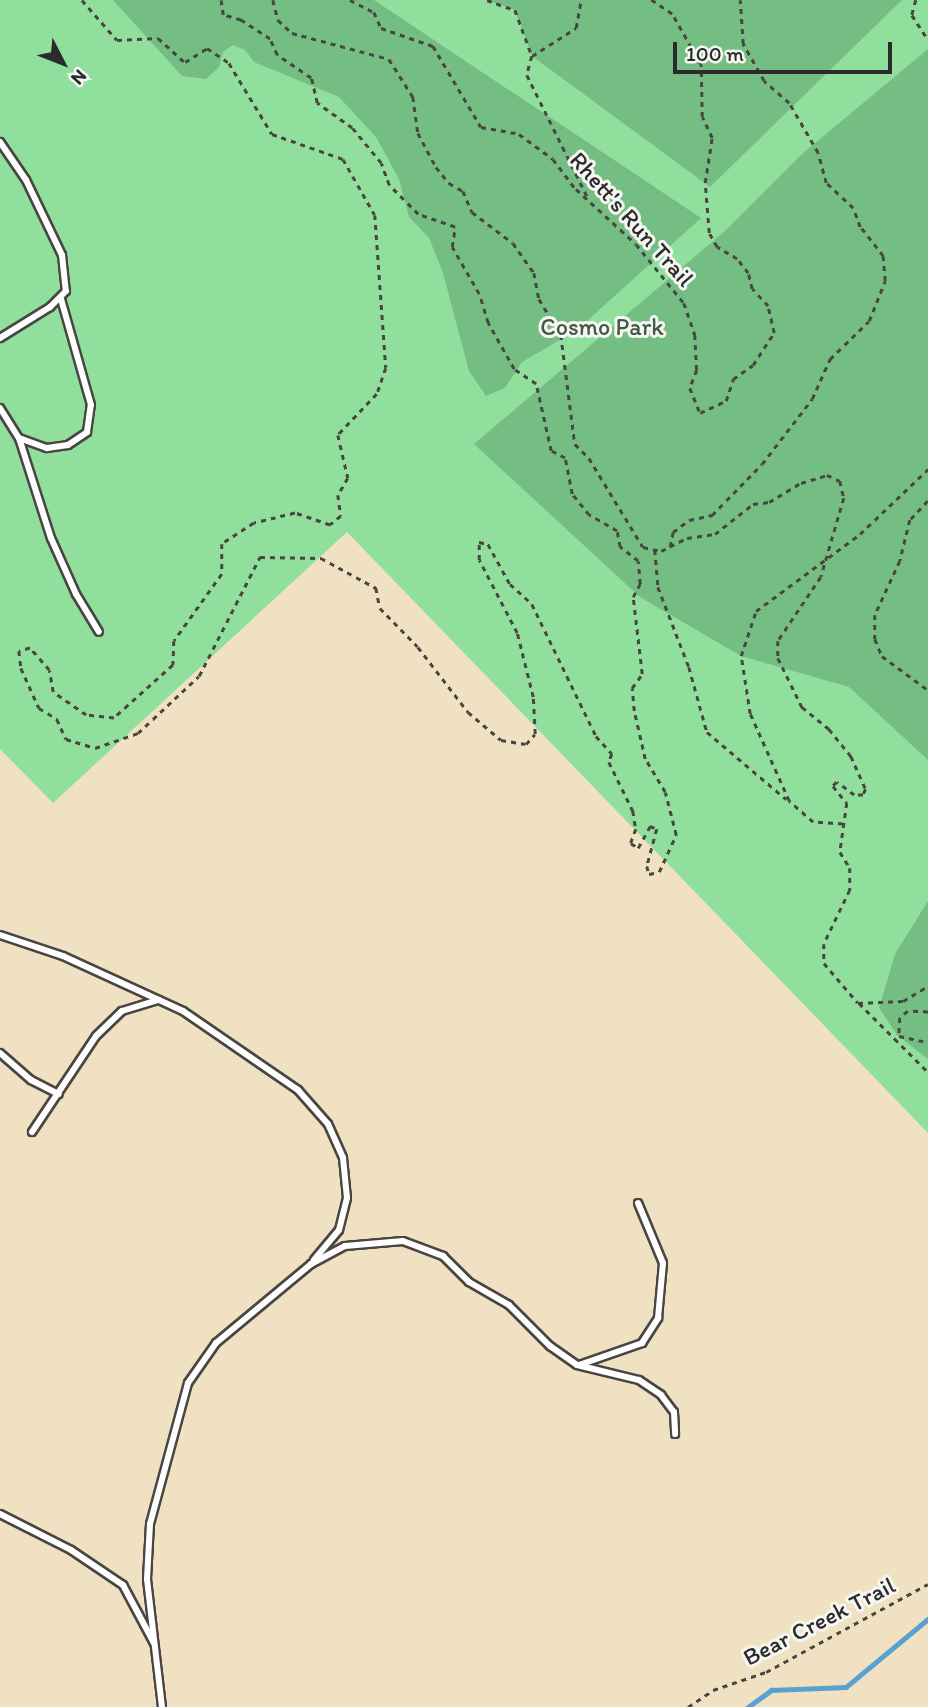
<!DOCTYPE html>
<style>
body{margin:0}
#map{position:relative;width:928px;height:1707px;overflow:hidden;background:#f0e1c3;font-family:Itim,sans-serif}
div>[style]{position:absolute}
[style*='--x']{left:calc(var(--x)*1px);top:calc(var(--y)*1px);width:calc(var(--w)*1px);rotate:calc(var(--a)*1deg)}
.green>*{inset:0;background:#91df9d}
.forest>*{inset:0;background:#74be84}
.stream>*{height:4.5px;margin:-2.25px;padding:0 2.25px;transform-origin:2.25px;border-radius:2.25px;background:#5aa1d0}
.path>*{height:2.5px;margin-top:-1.25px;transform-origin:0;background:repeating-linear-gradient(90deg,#494642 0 5px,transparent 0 10px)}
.roads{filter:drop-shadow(2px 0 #494642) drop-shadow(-2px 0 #494642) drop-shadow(0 2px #494642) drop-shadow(0 -2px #494642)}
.lane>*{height:6px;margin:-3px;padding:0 3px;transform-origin:3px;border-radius:3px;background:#fff}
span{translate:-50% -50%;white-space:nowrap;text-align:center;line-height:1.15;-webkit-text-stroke:6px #f6f6f2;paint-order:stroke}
.street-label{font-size:24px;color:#2b2b2b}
.park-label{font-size:24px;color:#445848}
.north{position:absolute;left:28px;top:28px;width:70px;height:70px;-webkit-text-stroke:5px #f6f6f2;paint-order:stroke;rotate:132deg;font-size:19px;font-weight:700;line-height:28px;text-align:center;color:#2b2b2b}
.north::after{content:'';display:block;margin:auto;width:24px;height:32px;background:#2b2b2b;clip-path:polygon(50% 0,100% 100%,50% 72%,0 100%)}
.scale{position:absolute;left:673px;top:42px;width:219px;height:32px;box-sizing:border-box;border:4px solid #2b2b2b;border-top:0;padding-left:9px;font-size:21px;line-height:24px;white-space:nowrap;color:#2b2b2b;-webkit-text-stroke:5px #f6f6f2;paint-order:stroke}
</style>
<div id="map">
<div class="green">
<i style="clip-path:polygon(0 0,928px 0,928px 1133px,347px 532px,53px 803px,0 749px)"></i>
</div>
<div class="forest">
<i style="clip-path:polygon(113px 0,374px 0,701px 218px,577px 330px,522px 362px,505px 388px,486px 396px,469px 371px,443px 273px,429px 238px,409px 217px,399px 179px,376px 137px,339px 97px,254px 62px,245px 50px,233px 45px,223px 52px,219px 67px,206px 79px,182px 76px)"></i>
<i style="clip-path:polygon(487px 0,902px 0,710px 187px,532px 56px,515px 10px)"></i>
<i style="clip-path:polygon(928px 49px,928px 760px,849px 687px,741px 656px,640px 597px,474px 444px,725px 231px,802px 154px)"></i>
<i style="clip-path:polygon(928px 901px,928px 1059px,897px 1035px,879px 1008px,895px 954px)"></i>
</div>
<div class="stream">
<i style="--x:748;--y:1707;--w:29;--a:-36"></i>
<i style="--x:771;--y:1690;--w:75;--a:-2.3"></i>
<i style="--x:846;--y:1687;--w:107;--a:-39.7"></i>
</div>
<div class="path">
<i style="--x:82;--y:0;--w:53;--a:48.8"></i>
<i style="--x:117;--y:40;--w:41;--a:-2.8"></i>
<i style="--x:158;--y:38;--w:36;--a:42"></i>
<i style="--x:185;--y:62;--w:26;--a:-32"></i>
<i style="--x:207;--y:48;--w:27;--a:34"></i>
<i style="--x:229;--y:63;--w:83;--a:58.8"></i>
<i style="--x:272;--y:134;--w:75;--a:19.4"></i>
<i style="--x:343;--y:159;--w:64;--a:60.3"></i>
<i style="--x:375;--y:215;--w:153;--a:85.9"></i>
<i style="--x:386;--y:368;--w:28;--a:109"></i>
<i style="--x:377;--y:394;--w:57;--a:133.6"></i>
<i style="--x:338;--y:435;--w:44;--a:76.9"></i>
<i style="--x:348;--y:478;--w:20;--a:120"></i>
<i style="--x:338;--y:495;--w:21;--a:82"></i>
<i style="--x:341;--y:516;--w:14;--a:141"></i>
<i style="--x:330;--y:525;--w:37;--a:-161"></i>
<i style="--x:295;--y:513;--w:42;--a:166.3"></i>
<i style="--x:254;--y:523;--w:38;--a:147"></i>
<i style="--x:222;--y:544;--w:30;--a:90"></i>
<i style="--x:222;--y:574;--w:82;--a:125.6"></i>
<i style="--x:174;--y:641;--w:24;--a:92"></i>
<i style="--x:173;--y:665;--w:79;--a:138.1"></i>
<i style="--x:114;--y:718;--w:28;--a:-174"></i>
<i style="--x:86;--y:715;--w:40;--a:-145.1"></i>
<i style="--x:53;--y:692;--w:22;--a:-100"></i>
<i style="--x:49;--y:670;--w:29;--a:-131"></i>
<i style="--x:30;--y:648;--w:11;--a:165"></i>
<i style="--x:19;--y:651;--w:17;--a:83"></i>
<i style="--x:21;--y:668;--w:44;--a:65.8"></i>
<i style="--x:39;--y:708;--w:21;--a:31"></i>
<i style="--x:57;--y:719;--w:22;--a:66"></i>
<i style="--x:66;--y:739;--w:30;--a:17"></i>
<i style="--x:95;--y:748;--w:46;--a:-19.2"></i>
<i style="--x:138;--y:733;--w:83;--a:-43.1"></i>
<i style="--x:199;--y:676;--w:134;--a:-62.9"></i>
<i style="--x:260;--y:557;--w:61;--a:0.9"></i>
<i style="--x:321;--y:558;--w:63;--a:28.6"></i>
<i style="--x:376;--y:588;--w:20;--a:79"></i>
<i style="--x:380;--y:608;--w:54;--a:45.7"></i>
<i style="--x:418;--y:647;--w:82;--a:52.4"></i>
<i style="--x:468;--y:712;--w:43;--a:40.3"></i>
<i style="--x:501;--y:740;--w:25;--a:9"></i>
<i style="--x:526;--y:744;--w:13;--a:-48"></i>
<i style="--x:535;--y:734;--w:37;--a:-93"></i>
<i style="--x:533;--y:697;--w:66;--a:-104"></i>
<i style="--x:517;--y:633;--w:82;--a:-117.5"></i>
<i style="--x:479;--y:560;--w:18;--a:-90"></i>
<i style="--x:479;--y:542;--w:9;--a:13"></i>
<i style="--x:488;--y:544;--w:46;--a:61.2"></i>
<i style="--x:510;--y:584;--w:30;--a:42"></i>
<i style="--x:532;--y:604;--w:147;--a:64.1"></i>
<i style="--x:596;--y:736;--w:24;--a:48"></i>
<i style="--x:612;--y:754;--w:9;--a:111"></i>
<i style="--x:609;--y:762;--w:55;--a:63.9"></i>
<i style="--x:633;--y:811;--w:18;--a:81"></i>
<i style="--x:636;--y:829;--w:15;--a:110"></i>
<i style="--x:631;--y:843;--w:9;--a:36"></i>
<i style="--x:638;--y:848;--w:25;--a:-61"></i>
<i style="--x:650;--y:826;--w:8;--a:23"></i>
<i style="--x:657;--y:829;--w:38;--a:105"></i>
<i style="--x:647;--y:866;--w:8;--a:76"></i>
<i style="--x:649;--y:874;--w:10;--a:-11"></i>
<i style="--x:659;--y:872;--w:41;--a:-65.3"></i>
<i style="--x:676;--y:835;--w:44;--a:-104.3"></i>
<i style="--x:665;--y:792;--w:39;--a:-121"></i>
<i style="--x:645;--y:759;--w:49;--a:-102.9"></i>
<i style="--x:634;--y:711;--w:23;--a:-95"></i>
<i style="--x:632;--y:688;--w:17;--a:-54"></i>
<i style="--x:642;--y:674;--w:78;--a:-96.7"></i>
<i style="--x:633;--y:597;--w:15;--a:-62"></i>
<i style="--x:640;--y:584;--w:23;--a:-95"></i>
<i style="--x:638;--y:561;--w:23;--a:-142"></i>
<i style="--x:620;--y:547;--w:16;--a:-101"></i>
<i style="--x:617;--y:531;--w:32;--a:-150"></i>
<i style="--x:589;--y:515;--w:27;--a:-129"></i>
<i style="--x:572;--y:494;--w:37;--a:-101"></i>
<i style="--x:565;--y:458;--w:16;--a:-153"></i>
<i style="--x:551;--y:451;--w:69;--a:-102.6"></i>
<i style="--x:536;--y:384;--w:27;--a:-146"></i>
<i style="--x:514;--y:369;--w:53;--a:-119.5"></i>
<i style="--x:488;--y:323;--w:30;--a:-107"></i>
<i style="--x:479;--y:294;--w:54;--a:-119.9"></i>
<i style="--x:452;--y:247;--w:20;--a:-81"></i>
<i style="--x:455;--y:227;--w:39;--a:-161"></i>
<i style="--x:418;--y:214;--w:41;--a:-135"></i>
<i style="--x:389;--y:185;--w:23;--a:-110"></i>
<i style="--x:381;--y:163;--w:45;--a:-129.6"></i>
<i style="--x:352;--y:128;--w:43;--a:-144.5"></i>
<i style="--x:317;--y:103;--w:26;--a:-103"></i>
<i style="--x:311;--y:78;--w:41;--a:-145.9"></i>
<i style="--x:277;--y:55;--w:17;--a:-114"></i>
<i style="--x:270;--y:39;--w:35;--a:-147"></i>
<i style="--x:241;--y:20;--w:19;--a:-164"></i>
<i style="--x:223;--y:15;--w:15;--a:-98"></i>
<i style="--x:273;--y:0;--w:21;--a:76"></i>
<i style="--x:278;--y:20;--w:19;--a:43"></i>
<i style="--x:292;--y:33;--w:100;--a:15"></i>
<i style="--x:389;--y:59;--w:45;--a:57.7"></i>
<i style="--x:413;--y:97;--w:36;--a:82"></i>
<i style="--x:418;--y:133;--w:38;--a:62"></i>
<i style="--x:436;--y:167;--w:21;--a:51"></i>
<i style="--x:449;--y:183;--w:16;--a:30"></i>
<i style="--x:463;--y:191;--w:23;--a:67"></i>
<i style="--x:472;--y:212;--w:51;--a:37.1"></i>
<i style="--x:513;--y:243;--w:37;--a:55"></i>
<i style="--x:534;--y:273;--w:26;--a:79"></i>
<i style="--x:539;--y:299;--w:42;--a:58.6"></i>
<i style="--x:561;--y:335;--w:110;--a:82.7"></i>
<i style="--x:575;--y:444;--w:20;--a:45"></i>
<i style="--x:589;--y:458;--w:104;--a:58.8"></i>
<i style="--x:643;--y:547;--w:18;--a:13"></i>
<i style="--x:661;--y:551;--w:29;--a:-27"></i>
<i style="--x:687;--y:538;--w:28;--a:-8"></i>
<i style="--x:715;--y:534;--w:48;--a:-38.3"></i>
<i style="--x:753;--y:504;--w:16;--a:-7"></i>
<i style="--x:769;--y:502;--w:37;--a:-31"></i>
<i style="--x:801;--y:483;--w:27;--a:-17"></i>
<i style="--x:827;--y:475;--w:14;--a:25"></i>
<i style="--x:840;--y:481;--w:17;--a:77"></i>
<i style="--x:844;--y:498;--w:82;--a:106.2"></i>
<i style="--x:821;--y:577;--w:77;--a:123.9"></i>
<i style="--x:778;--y:641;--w:17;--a:90"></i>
<i style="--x:778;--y:658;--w:55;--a:63.9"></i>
<i style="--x:802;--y:707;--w:35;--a:39"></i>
<i style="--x:829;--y:729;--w:35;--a:51"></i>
<i style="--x:851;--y:756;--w:36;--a:66"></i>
<i style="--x:866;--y:789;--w:7;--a:117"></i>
<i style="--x:863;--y:795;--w:9;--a:180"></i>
<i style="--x:854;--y:795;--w:21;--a:-143"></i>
<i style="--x:837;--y:782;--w:6;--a:135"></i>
<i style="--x:833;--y:786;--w:22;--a:51"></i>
<i style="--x:847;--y:803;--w:49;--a:98.1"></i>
<i style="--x:840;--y:852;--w:19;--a:58"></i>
<i style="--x:850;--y:868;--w:22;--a:90"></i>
<i style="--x:850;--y:890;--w:60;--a:115.7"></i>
<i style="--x:824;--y:944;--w:19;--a:90"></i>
<i style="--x:824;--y:963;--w:52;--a:49.6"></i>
<i style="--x:858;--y:1003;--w:45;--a:-2.5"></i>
<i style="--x:903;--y:1001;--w:29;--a:-31"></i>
<i style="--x:350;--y:0;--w:27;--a:27"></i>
<i style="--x:374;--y:12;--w:17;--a:66"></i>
<i style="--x:381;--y:28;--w:55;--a:19.1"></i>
<i style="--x:433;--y:46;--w:94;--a:59.3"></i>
<i style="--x:481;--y:127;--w:39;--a:10"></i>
<i style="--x:519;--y:134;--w:42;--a:36.3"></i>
<i style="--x:553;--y:159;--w:38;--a:53"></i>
<i style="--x:576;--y:189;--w:81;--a:42.5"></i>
<i style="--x:636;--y:244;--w:76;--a:50.9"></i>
<i style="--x:684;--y:303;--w:34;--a:71"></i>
<i style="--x:695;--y:335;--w:35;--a:87"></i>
<i style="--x:697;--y:370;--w:19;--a:111"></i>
<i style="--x:690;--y:388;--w:27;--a:68"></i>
<i style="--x:700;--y:413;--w:29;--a:-25"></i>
<i style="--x:726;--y:401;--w:23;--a:-72"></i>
<i style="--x:733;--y:379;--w:24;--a:-35"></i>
<i style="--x:753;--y:365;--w:38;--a:-57"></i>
<i style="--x:774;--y:333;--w:28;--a:-103"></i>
<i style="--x:768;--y:306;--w:23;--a:-133"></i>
<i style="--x:752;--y:289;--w:16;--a:-104"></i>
<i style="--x:748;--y:273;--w:18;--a:-128"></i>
<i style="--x:737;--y:259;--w:23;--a:-149"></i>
<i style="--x:717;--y:247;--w:16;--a:-120"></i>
<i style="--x:709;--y:233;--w:50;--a:-94.6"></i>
<i style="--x:705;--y:183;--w:46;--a:-81.2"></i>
<i style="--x:712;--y:138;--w:23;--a:-115"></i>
<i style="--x:702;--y:117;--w:52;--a:-91.1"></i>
<i style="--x:701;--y:65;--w:59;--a:-119.6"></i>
<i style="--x:672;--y:14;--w:25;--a:-146"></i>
<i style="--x:487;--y:0;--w:30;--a:20"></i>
<i style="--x:515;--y:10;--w:49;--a:69.7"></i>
<i style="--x:532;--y:56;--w:52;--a:-32.5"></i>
<i style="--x:576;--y:28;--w:28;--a:-80"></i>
<i style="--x:916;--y:0;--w:16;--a:105"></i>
<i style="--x:912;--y:15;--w:30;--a:57"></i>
<i style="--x:532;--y:56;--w:20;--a:105"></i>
<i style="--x:527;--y:75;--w:137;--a:63.6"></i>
<i style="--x:928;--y:501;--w:26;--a:133"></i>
<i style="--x:910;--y:520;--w:42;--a:103.7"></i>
<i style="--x:900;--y:561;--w:60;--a:114.8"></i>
<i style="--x:875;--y:615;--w:24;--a:90"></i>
<i style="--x:875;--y:639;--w:18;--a:68"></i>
<i style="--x:882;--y:656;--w:57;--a:36.5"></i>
<i style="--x:670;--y:547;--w:15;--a:-79"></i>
<i style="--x:673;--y:532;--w:20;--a:-37"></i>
<i style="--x:689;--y:520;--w:24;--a:-12"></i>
<i style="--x:712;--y:515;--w:71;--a:-45.6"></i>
<i style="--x:762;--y:464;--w:82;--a:-52.4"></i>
<i style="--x:812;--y:399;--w:44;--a:-65.8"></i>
<i style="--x:830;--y:359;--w:54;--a:-44.3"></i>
<i style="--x:869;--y:321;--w:43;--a:-68.2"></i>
<i style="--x:885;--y:281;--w:25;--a:-95"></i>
<i style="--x:883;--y:256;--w:37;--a:-128"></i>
<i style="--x:860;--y:227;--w:20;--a:-110"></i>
<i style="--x:853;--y:208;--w:37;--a:-137"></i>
<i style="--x:826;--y:183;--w:31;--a:-105"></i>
<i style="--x:818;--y:153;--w:58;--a:-120.1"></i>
<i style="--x:789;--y:103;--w:33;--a:-139"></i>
<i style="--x:764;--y:81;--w:43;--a:-119.6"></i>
<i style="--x:743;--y:44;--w:44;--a:-93.9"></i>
<i style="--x:655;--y:550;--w:37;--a:85"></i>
<i style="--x:658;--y:587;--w:86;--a:68.8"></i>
<i style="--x:689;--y:667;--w:67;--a:74.5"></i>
<i style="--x:707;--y:732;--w:104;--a:40.3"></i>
<i style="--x:843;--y:824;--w:30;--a:-176"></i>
<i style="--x:813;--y:822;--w:32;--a:-139"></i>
<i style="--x:789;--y:801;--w:95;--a:-114.1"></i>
<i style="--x:750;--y:714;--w:59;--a:-98.8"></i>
<i style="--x:741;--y:656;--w:47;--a:-71.6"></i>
<i style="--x:756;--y:611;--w:129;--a:-36.5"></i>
<i style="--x:860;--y:534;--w:94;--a:-43.7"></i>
<i style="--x:859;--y:1003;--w:98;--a:45"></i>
<i style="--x:928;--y:1012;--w:20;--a:-177"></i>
<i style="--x:908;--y:1011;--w:11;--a:139"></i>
<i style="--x:900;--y:1018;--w:18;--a:93"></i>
<i style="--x:899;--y:1036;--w:30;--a:12"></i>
<i style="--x:688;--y:1707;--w:30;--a:-34"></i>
<i style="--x:713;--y:1690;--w:56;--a:-18.8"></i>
<i style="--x:766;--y:1672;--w:184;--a:-28.5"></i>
</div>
<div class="roads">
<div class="lane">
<i style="--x:0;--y:142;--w:46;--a:55.6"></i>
<i style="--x:26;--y:180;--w:83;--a:64.4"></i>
<i style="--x:62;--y:255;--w:36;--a:84"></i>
<i style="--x:66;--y:291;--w:23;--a:135"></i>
<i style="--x:50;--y:307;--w:59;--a:148.2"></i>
<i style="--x:0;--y:408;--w:36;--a:58"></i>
<i style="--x:19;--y:438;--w:105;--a:72.3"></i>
<i style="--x:51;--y:538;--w:61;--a:65.9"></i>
<i style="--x:76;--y:594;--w:44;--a:58.8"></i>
<i style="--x:19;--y:438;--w:30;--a:20"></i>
<i style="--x:47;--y:448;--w:21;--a:-8"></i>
<i style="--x:68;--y:445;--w:23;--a:-34"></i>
<i style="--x:87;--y:432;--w:27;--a:-82"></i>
<i style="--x:91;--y:405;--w:110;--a:-105.8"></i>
<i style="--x:0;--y:935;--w:66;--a:18.4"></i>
<i style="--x:63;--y:956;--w:132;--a:24.6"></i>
<i style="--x:183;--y:1011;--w:140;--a:34.5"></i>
<i style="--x:298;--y:1090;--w:45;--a:48.6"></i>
<i style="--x:328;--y:1124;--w:37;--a:66"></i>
<i style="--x:343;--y:1158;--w:40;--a:84.3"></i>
<i style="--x:347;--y:1198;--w:33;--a:104"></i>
<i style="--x:339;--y:1230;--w:39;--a:130"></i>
<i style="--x:0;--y:1053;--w:41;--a:41.1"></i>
<i style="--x:31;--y:1080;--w:31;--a:27"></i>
<i style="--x:32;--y:1132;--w:115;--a:-56.3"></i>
<i style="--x:96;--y:1036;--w:36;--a:-44"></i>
<i style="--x:122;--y:1011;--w:38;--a:-17"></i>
<i style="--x:579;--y:1365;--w:67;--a:-19.2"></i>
<i style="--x:642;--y:1343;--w:30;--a:-57"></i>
<i style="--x:658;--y:1318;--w:55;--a:-84.8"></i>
<i style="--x:663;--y:1263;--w:65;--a:-112.6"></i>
<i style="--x:0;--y:1514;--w:80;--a:26.9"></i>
<i style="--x:71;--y:1550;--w:63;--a:33.9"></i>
<i style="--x:123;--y:1585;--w:66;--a:61.9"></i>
<i style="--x:162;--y:1707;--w:129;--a:-96.7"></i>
<i style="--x:147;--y:1579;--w:55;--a:-86.9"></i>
<i style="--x:150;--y:1524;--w:146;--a:-74.9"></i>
<i style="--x:188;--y:1383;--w:49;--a:-55"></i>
<i style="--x:216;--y:1343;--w:124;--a:-39.7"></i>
<i style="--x:311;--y:1264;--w:38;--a:-28"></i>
<i style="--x:345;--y:1246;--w:58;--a:-4.9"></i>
<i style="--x:403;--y:1241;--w:43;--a:20.6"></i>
<i style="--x:443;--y:1256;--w:37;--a:45"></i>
<i style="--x:469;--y:1282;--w:46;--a:29.9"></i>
<i style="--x:509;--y:1305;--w:58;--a:45"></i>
<i style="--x:550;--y:1346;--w:33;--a:35"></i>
<i style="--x:577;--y:1365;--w:64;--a:13.6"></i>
<i style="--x:639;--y:1380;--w:27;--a:34"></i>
<i style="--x:661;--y:1395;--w:21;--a:53"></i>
<i style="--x:674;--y:1412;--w:22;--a:87"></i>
</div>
</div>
<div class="street-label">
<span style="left:632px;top:219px;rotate:48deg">Rhett's Run Trail</span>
<span style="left:819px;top:1621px;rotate:-27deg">Bear Creek Trail</span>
</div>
<div class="park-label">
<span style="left:602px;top:327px">Cosmo Park</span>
</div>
<div class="north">N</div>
<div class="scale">100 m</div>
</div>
